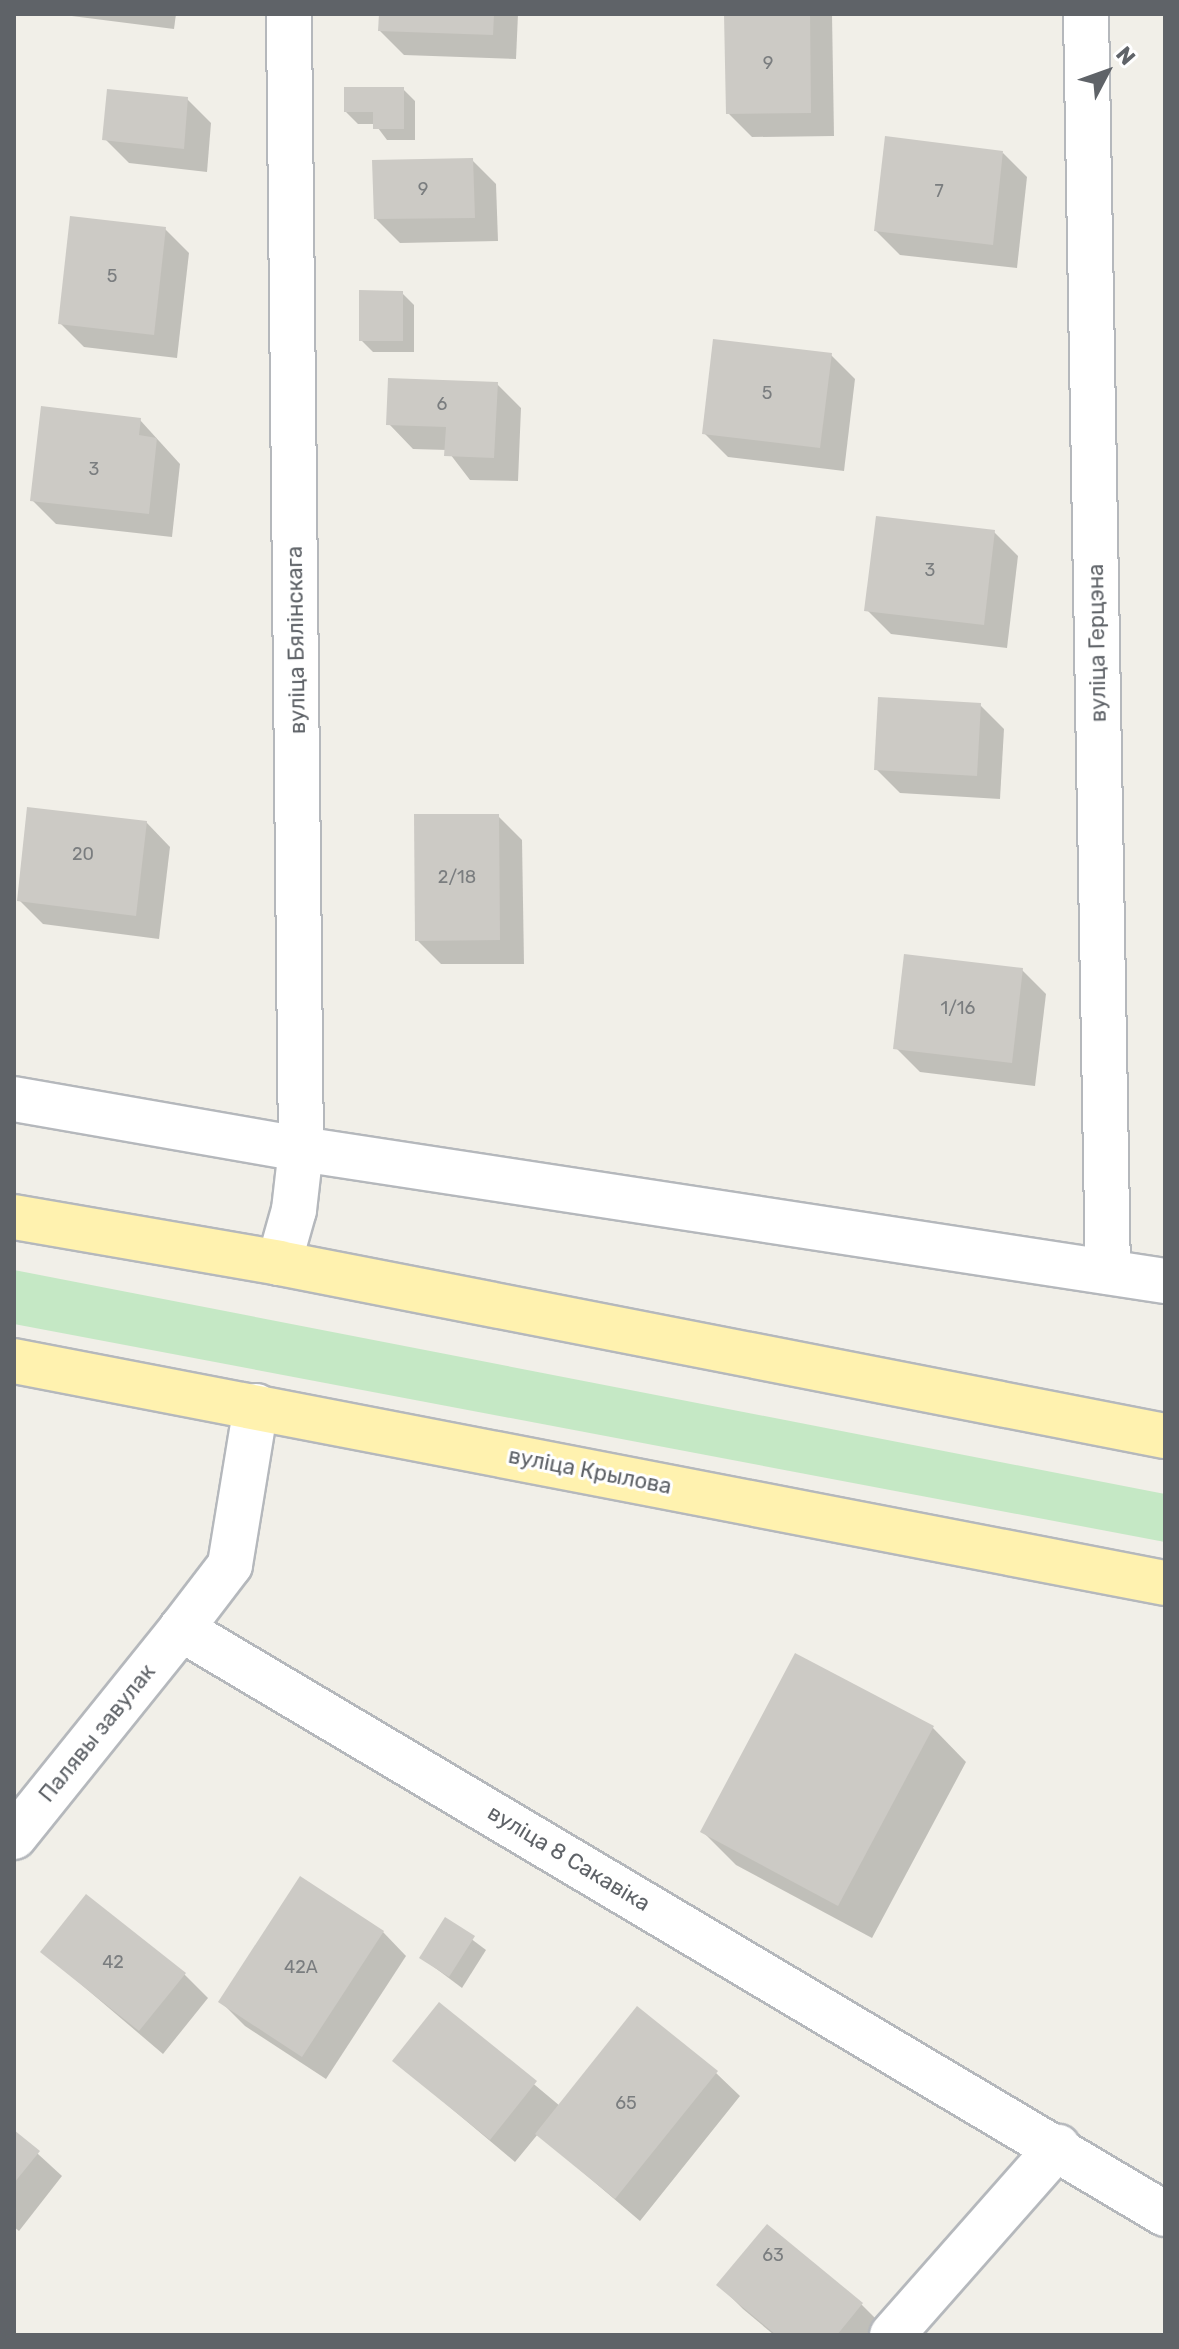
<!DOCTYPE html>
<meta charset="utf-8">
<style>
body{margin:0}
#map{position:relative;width:1179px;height:2349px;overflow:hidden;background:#f1efe8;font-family:Rubik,sans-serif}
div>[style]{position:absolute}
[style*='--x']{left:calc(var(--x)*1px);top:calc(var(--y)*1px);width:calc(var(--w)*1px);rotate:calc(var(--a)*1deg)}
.green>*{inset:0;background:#c5e8c5}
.shadow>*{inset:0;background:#0003}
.building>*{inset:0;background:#cccac5}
.roads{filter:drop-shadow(2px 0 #b5b8bc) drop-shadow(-2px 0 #b5b8bc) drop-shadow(0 2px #b5b8bc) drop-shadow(0 -2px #b5b8bc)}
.minor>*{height:44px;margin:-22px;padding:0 22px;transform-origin:22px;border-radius:22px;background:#fff}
.major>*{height:44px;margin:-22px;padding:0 22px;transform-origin:22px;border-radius:22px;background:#fff2af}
span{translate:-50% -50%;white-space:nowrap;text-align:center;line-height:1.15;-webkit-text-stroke:6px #fff;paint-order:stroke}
.number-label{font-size:18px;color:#7a7d7f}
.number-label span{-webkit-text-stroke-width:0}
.street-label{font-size:22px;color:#5f6368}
.frame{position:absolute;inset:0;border:16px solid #5f6368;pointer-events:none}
.north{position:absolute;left:1067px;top:32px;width:80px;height:80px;-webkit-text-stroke:6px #fff;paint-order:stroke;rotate:49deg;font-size:22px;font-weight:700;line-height:32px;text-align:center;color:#5f6368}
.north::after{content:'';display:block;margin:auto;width:28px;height:36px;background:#5f6368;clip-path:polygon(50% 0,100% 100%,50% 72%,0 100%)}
</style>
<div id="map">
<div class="green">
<i style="clip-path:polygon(14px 1270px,1165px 1494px,1165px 1542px,14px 1324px)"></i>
</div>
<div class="shadow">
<i style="clip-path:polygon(56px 14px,176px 14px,174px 29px)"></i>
<i style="clip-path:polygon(381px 14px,518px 14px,516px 59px,404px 55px,380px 31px)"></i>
<i style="clip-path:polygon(726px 14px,832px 14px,834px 136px,752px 137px,728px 113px)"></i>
<i style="clip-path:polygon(403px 89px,415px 101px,415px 140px,387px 140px,375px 124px,358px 124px,346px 112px)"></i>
<i style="clip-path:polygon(187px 99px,211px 123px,207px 172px,129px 163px,105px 139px)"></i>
<i style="clip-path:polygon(1003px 153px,1027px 177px,1017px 268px,900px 255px,876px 231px)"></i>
<i style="clip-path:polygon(472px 160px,496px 184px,498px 241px,400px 243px,376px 219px)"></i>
<i style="clip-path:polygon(165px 229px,189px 253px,177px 358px,84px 347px,60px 323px)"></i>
<i style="clip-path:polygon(402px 293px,414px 305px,414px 352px,373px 352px,361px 340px)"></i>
<i style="clip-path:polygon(831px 355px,855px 379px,844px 471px,728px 457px,704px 433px)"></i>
<i style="clip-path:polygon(497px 384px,521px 408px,518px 481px,470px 480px,447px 450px,413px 449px,389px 424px)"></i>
<i style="clip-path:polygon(140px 420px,180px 464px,172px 537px,56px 524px,32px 500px)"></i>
<i style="clip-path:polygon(994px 532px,1018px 556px,1007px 648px,891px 634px,867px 610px)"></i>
<i style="clip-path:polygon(980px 705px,1004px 729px,1000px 799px,900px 793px,876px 769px)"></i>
<i style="clip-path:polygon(498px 816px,522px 840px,524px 964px,441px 964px,417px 940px)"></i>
<i style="clip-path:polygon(146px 822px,170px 847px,159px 939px,43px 924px,19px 900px)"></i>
<i style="clip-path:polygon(1022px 970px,1046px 994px,1035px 1086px,920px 1072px,896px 1048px)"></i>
<i style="clip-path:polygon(796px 1656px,933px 1728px,966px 1762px,872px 1938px,736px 1865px,702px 1831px)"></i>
<i style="clip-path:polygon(446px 1920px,486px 1950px,462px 1988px,422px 1958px)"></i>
<i style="clip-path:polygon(383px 1932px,406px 1956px,326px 2079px,245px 2026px,221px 2002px)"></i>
<i style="clip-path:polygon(43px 1952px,184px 1974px,208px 1998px,163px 2054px)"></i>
<i style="clip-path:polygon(439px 2005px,560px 2106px,716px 2073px,740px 2096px,640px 2221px,538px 2134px,515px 2162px,395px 2061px)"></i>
<i style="clip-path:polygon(14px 2132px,62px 2176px,19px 2231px,14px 2227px)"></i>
<i style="clip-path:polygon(768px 2227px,862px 2305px,886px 2329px,880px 2335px,774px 2335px,743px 2309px,719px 2285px)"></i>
</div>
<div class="building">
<i style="clip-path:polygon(379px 14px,494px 14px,493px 35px,378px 31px)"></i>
<i style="clip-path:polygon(724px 14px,810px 14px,811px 113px,726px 114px)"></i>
<i style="clip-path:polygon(344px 87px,404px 87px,404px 129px,373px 129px,373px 112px,344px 112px)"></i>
<i style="clip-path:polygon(107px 89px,188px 97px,184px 149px,102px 140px)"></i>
<i style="clip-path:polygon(885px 136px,1003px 151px,993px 245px,874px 231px)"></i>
<i style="clip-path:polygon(473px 158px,475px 218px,374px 219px,372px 160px)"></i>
<i style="clip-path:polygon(70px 216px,166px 227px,154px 335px,58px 324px)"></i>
<i style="clip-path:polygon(359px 290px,403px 291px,403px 341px,359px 341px)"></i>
<i style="clip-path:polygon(713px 339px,832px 353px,820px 448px,702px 434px)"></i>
<i style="clip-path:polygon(388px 378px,498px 382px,494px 458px,444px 456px,446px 427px,386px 425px)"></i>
<i style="clip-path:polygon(41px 406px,141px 418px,139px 435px,157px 438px,149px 514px,30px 501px)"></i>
<i style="clip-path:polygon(876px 516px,995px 530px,984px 625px,864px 611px)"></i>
<i style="clip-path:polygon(878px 697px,981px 703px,977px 776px,874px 770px)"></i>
<i style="clip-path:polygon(27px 807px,147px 821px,136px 916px,17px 901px)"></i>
<i style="clip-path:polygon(414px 814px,499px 814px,500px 940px,415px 941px)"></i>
<i style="clip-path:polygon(904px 954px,1023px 968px,1012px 1063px,893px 1049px)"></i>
<i style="clip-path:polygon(795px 1653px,934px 1726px,838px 1906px,700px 1832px)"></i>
<i style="clip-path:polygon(300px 1876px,384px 1931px,302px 2057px,218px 2002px)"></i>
<i style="clip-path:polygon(86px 1894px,186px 1973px,139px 2031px,40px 1952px)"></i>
<i style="clip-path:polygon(445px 1917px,475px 1936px,449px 1977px,419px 1958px)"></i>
<i style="clip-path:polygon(439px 2002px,537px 2081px,490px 2140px,392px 2061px)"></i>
<i style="clip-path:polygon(637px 2006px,718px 2071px,615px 2199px,535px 2134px)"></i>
<i style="clip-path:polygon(14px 2130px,40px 2151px,14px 2183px)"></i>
<i style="clip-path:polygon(767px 2224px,863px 2303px,837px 2335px,776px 2335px,716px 2285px)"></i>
</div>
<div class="roads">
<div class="minor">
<i style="--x:1086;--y:14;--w:1258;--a:89"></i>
<i style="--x:14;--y:1099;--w:291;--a:9.9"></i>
<i style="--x:301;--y:1149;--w:874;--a:8.69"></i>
<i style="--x:279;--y:1263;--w:55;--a:-74.2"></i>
<i style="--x:294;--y:1210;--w:61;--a:-83.5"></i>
<i style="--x:301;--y:1149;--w:1135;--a:-90.61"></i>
<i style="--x:256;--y:1406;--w:161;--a:99.3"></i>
<i style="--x:230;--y:1565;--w:81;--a:127.4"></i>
<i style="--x:181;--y:1629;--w:1145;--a:30.73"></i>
<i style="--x:14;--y:1837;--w:267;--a:-51.2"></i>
<i style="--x:892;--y:2335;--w:251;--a:-48.6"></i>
</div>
<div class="major">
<i style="--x:14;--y:1217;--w:269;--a:9.8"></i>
<i style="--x:279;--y:1263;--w:903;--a:11.05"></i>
<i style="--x:14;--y:1361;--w:1172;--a:10.92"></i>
</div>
</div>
<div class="number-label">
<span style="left:768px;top:63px">9</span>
<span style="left:423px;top:189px">9</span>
<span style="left:939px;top:191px">7</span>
<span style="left:112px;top:276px">5</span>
<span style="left:767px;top:393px">5</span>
<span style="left:442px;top:404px">6</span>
<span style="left:94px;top:469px">3</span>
<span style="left:930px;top:570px">3</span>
<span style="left:83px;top:854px">20</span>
<span style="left:457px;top:877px">2/18</span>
<span style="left:958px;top:1008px">1/16</span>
<span style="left:113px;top:1962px">42</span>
<span style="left:301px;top:1967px">42А</span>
<span style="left:626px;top:2103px">65</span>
<span style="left:773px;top:2255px">63</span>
</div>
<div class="street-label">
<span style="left:296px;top:640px;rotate:-91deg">вуліца Бялінскага</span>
<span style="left:1097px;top:643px;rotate:-91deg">вуліца Герцэна</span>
<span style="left:590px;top:1471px;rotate:11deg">вуліца Крылова</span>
<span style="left:97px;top:1733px;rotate:-51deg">Палявы завулак</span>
<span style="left:569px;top:1858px;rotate:31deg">вуліца 8 Сакавіка</span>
</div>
<div class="frame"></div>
<div class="north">N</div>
</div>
